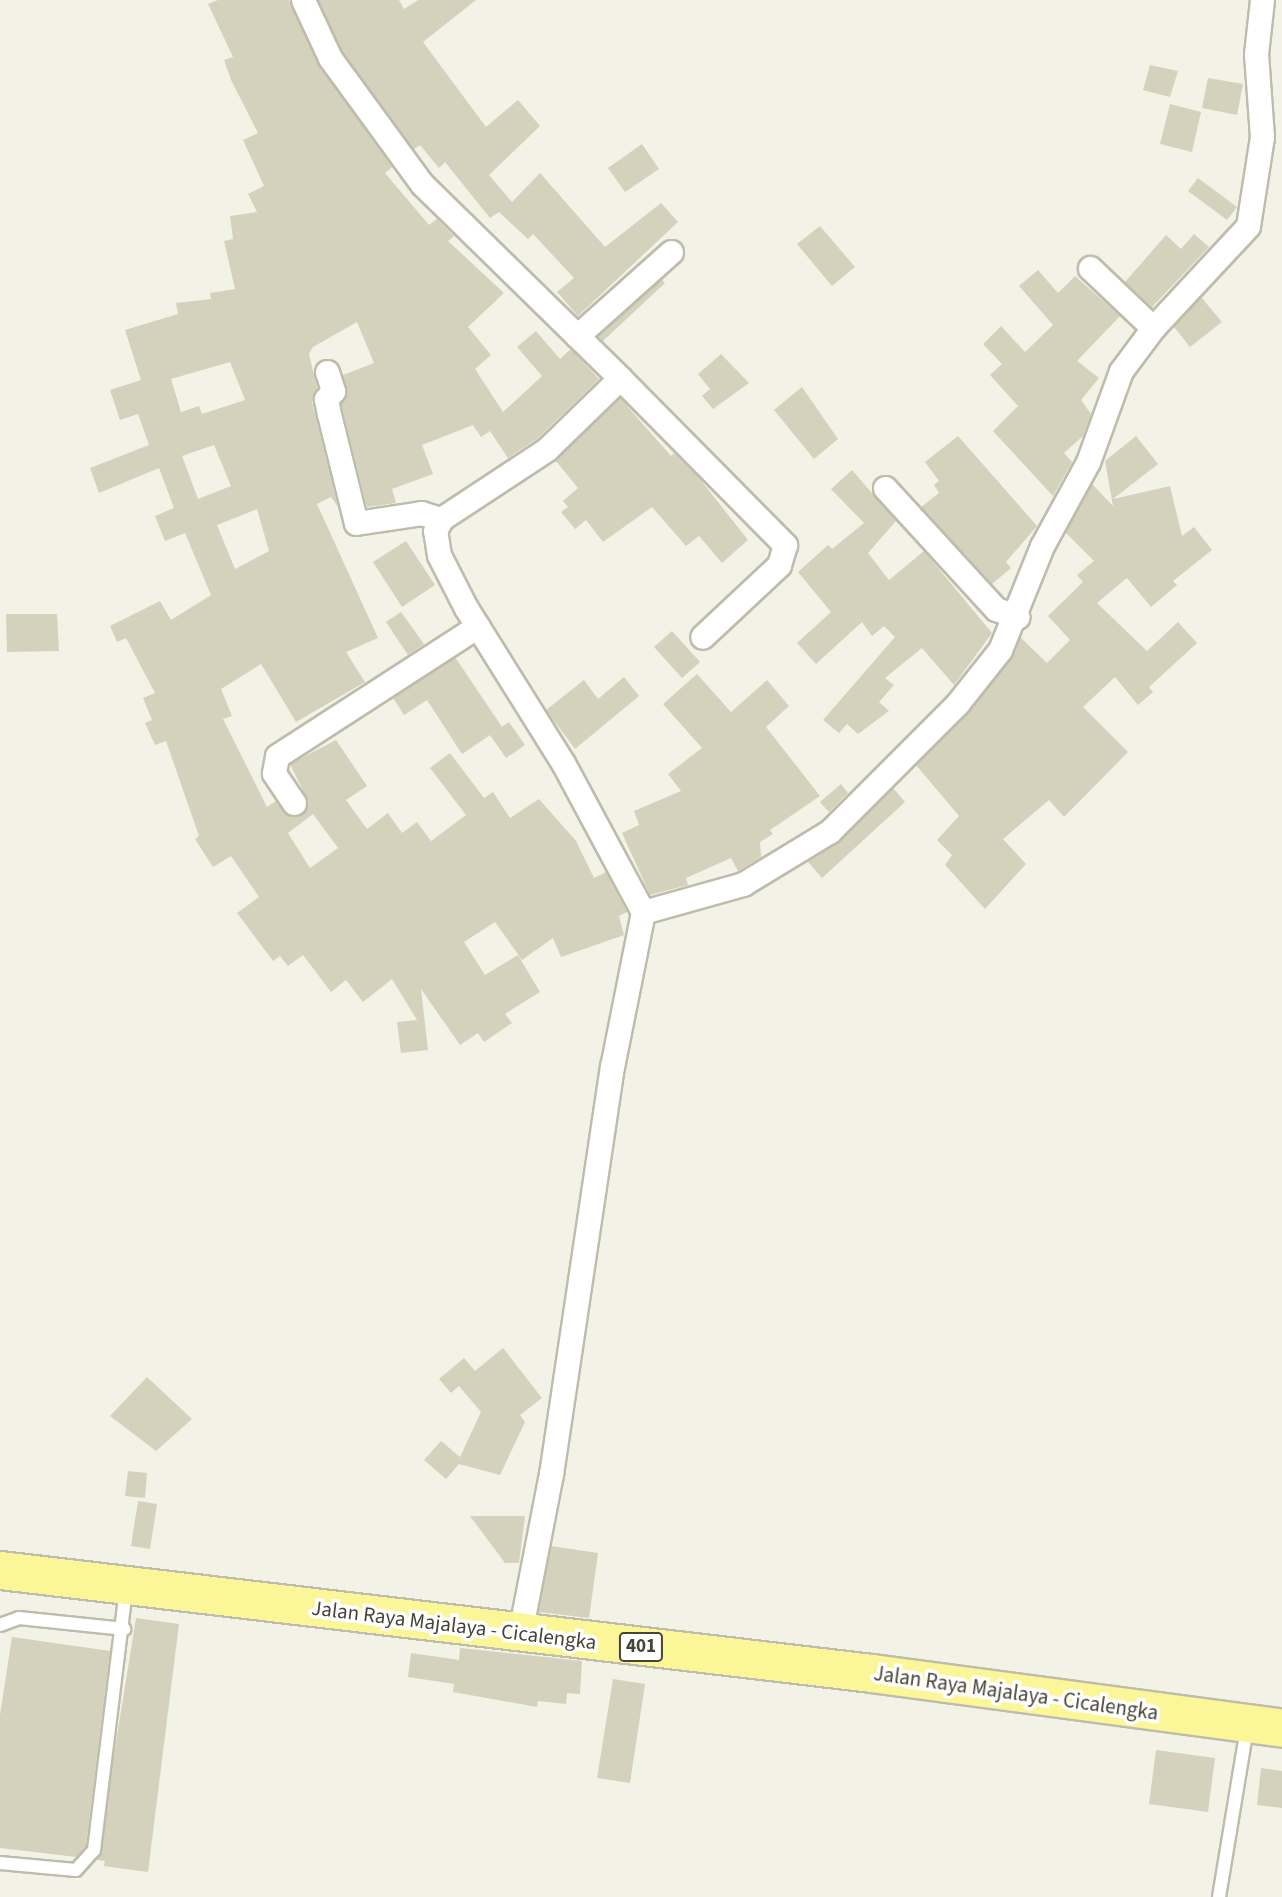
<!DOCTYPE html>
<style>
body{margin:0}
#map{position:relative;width:1282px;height:1897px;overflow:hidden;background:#f3f2e7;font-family:"Source Sans 3",sans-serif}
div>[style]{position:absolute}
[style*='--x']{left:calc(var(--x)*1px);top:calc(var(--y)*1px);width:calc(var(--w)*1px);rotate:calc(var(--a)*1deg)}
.building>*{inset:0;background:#d4d1bd}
.roads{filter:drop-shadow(2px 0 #bebcaa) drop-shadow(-2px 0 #bebcaa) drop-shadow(0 2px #bebcaa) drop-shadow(0 -2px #bebcaa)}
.service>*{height:12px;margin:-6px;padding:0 6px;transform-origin:6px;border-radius:6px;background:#fff}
.minor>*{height:23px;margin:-11.5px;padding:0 11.5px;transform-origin:11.5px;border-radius:11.5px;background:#fff}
.primary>*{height:37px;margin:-18.5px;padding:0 18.5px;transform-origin:18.5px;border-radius:18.5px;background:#fbf698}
span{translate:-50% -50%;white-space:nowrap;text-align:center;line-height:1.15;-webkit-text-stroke:7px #fff;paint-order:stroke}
.shield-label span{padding:2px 5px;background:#fff;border:2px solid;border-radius:5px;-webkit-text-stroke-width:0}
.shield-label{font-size:19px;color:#464436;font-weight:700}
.street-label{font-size:21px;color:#464436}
</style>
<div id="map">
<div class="building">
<i style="clip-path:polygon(evenodd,218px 0,289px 0,319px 66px,392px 167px,385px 173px,429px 225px,437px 219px,454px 236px,448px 241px,504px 293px,468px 327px,491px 355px,475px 369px,503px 412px,542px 376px,517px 347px,536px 331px,560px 359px,571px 349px,599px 379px,538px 438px,508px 458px,490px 431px,481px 437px,473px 425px,422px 445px,433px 474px,392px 489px,396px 503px,367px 507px,341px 403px,347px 393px,343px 375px,374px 363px,357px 322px,313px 347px,309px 354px,317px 388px,312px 402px,338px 507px,331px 497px,317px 504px,378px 638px,346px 652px,365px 682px,296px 722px,261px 664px,221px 689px,232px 716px,223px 719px,267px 807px,276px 801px,287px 815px,302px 814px,308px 801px,290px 764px,336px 740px,367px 786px,346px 800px,367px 829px,388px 813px,402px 833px,417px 822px,431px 841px,466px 815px,430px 768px,450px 753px,484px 798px,493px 792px,510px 818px,539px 799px,576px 841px,594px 878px,606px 872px,627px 912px,619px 916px,624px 935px,561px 957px,553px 938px,522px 960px,495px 922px,464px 942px,485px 975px,518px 955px,540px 992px,505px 1014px,512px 1023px,484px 1042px,478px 1033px,460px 1045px,421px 989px,428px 1050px,401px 1053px,397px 1022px,417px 1020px,392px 979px,363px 1002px,346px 980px,331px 992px,303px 955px,288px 966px,280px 956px,273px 961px,237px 913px,259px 897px,231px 856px,213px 867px,195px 839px,199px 836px,166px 741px,155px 745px,145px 723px,152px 720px,143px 698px,155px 693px,126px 638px,117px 642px,110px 626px,160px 601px,171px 620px,211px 595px,185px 533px,165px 541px,155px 516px,174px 508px,159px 468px,99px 493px,90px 468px,149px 445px,138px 414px,120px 420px,110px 390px,141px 380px,125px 330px,178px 314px,176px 303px,211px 299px,210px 293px,235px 289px,224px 241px,233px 239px,230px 216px,257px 212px,248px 194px,264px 186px,243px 140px,258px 133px,231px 80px,224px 60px,233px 57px,208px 4px,218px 0,230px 362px,245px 400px,202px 414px,199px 406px,181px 412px,171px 379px,230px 362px,218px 0,214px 445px,231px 486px,198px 499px,182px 456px,214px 445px,218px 0,257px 509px,269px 551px,235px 569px,217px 525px,257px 509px,218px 0,313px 814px,338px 848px,310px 868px,288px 833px,313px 814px)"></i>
<i style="clip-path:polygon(318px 0,399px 0,404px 9px,418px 0,476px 0,423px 42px,486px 127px,518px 100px,540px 126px,489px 175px,512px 202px,540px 173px,605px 247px,661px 203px,678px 222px,578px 316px,557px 292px,574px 278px,533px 234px,528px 239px,499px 212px,490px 218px,445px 162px,439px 168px,420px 145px,414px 149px,342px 51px)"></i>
<i style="clip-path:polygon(1150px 65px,1178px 71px,1170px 97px,1143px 90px)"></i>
<i style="clip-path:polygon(1208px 78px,1243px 84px,1237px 115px,1202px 108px)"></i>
<i style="clip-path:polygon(1170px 104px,1201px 112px,1192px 152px,1160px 144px)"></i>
<i style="clip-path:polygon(642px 144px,659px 169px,625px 192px,608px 168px)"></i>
<i style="clip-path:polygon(1198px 178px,1237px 207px,1227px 220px,1188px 191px)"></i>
<i style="clip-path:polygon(820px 226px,855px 267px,832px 286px,797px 244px)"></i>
<i style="clip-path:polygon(1194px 234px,1209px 247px,1152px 307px,1125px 282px,1166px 235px,1181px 249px)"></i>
<i style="clip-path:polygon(1038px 270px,1058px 293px,1075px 276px,1120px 316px,1077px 361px,1099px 378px,1081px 400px,1091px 414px,1083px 436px,1064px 453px,1072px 462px,1053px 496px,993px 431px,1018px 406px,990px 375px,1002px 364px,983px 344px,1001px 326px,1025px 352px,1053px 325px,1019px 286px)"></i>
<i style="clip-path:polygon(661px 279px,665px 283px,603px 341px,598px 336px)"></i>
<i style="clip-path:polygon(1201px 297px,1222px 322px,1190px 347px,1174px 327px)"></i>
<i style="clip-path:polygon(721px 354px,749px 383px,713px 409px,702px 396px,710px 389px,698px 374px)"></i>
<i style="clip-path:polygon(802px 387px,838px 439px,814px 459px,774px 410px)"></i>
<i style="clip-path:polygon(620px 398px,671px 456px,674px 453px,699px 478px,748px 540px,722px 563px,699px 536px,686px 546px,652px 507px,603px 542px,586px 520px,575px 529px,561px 512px,568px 507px,563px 501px,578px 488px,555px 460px)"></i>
<i style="clip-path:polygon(958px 436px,1037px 526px,1006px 562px,1011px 568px,992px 584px,921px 507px,939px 493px,934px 485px,939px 481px,925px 462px)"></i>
<i style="clip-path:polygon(1136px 436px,1158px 464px,1113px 499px,1170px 486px,1182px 536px,1194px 527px,1212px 550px,1173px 581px,1177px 585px,1151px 607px,1127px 578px,1097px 603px,1147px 651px,1178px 622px,1197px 643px,1149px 687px,1153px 692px,1138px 705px,1115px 677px,1083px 707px,1128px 752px,1064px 817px,1049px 800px,1003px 839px,1026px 864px,985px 909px,945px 865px,952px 855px,937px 840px,959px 816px,916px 765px,968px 713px,1011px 659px,1020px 637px,1047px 663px,1070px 640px,1048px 616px,1083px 582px,1077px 575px,1094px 561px,1065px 532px,1092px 484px,1113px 506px,1105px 461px)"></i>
<i style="clip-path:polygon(852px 470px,896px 521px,868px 553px,889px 580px,924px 551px,992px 633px,954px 685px,922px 648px,885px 678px,894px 685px,879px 702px,889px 711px,858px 734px,847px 724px,839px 733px,823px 720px,895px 637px,884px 626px,872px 636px,862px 622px,816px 664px,797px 643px,831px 612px,798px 572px,828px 545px,832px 549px,864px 523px,831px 489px)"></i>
<i style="clip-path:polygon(406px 541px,435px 585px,402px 607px,373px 562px)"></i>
<i style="clip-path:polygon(401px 612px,424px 644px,408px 655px,386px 622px)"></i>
<i style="clip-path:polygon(6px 614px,57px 614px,59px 651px,7px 652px)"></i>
<i style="clip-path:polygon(672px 631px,700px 662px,682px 678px,654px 647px)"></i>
<i style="clip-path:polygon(455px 657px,502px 727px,462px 754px,427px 700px,404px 715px,393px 698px)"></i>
<i style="clip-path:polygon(697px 674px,731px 712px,767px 680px,789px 706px,766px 727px,820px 796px,770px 830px,773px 834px,760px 842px,761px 857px,738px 871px,731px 858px,686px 878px,688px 885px,650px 895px,622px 833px,639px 825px,634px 811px,681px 791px,668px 774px,702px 748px,663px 704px)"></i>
<i style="clip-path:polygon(624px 677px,639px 696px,575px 749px,546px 710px,584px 680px,598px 699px)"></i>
<i style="clip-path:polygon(509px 722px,525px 745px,506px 758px,490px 735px)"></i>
<i style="clip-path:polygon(841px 784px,848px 793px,829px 812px,820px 802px)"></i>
<i style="clip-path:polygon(893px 788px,905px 802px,822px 878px,808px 862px,840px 841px)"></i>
<i style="clip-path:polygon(503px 1348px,542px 1398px,520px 1415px,525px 1422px,500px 1475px,459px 1464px,446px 1479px,424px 1460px,441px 1441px,460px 1457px,481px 1412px,459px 1386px,451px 1393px,439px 1379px,464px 1358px,475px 1371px)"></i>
<i style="clip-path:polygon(147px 1377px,192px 1419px,156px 1451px,110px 1416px)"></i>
<i style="clip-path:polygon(128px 1471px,147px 1473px,145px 1498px,125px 1496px)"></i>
<i style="clip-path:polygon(138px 1501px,157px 1504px,150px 1549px,131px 1546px)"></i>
<i style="clip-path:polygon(470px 1516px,525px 1516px,519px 1563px,505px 1563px)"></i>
<i style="clip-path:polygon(551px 1546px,598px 1553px,589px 1618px,538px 1612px)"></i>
<i style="clip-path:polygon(136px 1618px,179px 1624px,148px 1872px,104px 1866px,105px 1861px,97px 1860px)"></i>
<i style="clip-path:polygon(12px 1637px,110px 1651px,86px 1846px,76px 1857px,0 1848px,0 1715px)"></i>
<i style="clip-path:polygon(460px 1648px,582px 1661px,580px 1694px,567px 1693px,566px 1704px,538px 1701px,537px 1707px,453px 1692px,454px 1684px,408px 1677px,411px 1653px,459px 1660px)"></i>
<i style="clip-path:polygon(613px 1679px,645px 1684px,630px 1783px,597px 1778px)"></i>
<i style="clip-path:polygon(1156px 1750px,1215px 1758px,1208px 1812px,1149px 1804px)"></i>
<i style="clip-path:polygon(1261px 1768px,1282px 1771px,1282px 1808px,1257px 1805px)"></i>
</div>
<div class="roads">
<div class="service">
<i style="--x:0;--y:1625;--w:20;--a:-20"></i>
<i style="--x:19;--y:1618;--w:106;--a:6"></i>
<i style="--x:0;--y:1863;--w:76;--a:5.3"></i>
<i style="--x:76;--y:1870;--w:27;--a:-48"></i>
<i style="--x:94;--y:1850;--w:263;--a:-83"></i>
<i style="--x:1219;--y:1897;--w:171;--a:-80.6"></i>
</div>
<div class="minor">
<i style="--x:303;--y:0;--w:64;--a:65"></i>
<i style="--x:330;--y:58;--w:156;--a:53.9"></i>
<i style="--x:422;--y:184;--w:277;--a:44.4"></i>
<i style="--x:1090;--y:268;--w:87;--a:43.6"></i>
<i style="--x:577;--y:336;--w:126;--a:-41.8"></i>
<i style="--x:327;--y:372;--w:20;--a:72"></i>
<i style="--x:333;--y:391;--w:11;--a:131"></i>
<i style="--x:326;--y:399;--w:15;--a:79"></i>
<i style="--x:329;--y:414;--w:112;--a:76.1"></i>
<i style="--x:356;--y:523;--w:66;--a:-8.7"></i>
<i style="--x:421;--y:513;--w:21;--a:17"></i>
<i style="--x:885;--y:488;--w:164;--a:47.5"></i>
<i style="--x:996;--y:609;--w:23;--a:20"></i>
<i style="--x:294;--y:803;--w:36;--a:-124"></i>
<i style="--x:274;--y:773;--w:17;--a:-80"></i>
<i style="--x:277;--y:756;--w:239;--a:-32.9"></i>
<i style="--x:643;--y:912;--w:104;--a:-15.6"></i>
<i style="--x:743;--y:884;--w:102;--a:-31.3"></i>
<i style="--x:830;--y:831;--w:180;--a:-45"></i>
<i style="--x:957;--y:704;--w:69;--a:-51.5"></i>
<i style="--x:1000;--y:650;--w:112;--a:-68"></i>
<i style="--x:1042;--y:546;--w:96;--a:-61.3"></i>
<i style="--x:1088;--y:462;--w:97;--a:-70.1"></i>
<i style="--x:1121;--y:371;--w:54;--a:-53.3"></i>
<i style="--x:1153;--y:328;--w:139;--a:-47"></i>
<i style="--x:1248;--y:226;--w:90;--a:-81.1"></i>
<i style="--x:1262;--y:137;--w:83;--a:-94.1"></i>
<i style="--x:1256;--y:54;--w:54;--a:-83.7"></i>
<i style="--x:520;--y:1633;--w:162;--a:-79"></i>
<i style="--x:551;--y:1474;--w:412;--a:-81.5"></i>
<i style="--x:612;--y:1067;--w:158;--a:-78.7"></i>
<i style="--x:643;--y:912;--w:169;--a:-118.2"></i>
<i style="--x:563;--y:763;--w:183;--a:-122"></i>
<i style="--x:466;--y:608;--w:59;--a:-117"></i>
<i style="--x:439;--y:555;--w:24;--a:-99"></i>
<i style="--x:435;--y:531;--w:13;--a:-63"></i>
<i style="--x:441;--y:519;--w:127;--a:-33.4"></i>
<i style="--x:547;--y:449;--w:102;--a:-44.2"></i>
<i style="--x:620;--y:378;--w:235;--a:45.3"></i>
<i style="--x:785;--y:545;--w:21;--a:107"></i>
<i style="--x:779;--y:565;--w:105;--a:136.9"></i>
</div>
<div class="primary">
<i style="--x:0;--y:1570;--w:878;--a:6.74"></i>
<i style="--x:872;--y:1673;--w:414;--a:7.6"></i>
</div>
</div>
<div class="shield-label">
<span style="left:641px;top:1647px">401</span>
</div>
<div class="street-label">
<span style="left:454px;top:1625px;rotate:7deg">Jalan Raya Majalaya - Cicalengka</span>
<span style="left:1016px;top:1693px;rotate:8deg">Jalan Raya Majalaya - Cicalengka</span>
</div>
</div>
